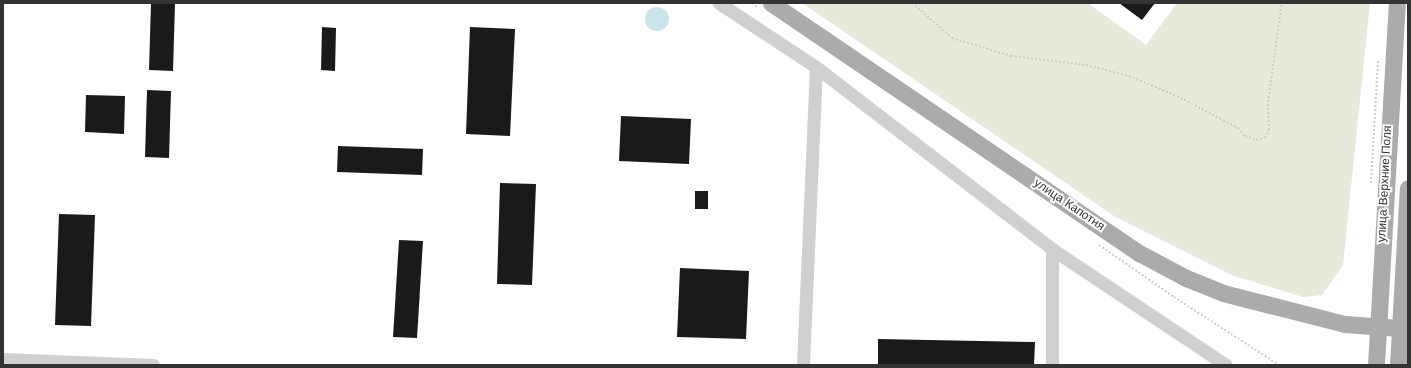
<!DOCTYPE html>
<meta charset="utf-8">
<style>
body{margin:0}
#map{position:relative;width:1411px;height:368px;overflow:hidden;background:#fff;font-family:"Work Sans",sans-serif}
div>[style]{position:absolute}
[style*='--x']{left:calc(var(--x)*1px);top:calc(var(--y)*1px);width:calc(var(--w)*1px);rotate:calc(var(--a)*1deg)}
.green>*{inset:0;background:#e6eadb}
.water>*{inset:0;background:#c9e5eb}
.round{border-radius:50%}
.building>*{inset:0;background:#1a1a1a}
.path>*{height:2px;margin-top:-1px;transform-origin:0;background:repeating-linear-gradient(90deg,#cdcdcd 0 2px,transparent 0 4px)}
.minor>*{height:13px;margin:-6.5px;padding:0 6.5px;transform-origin:6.5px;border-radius:6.5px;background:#d0d0d0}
.major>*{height:17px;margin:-8.5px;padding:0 8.5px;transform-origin:8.5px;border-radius:8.5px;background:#ababab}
span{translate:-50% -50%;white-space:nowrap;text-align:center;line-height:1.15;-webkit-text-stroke:4px #fff;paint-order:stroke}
.street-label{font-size:12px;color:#333}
.frame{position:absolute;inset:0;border:4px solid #333;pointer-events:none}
</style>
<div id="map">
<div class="green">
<i style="clip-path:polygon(802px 3px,1088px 3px,1146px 45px,1177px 3px,1370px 3px,1343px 265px,1322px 295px,1303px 297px,1234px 276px,1114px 216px)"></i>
</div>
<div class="water">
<i class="round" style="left:645px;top:7px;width:24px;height:24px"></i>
</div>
<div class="building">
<i style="clip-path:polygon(151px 3px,175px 4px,173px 71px,149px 70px)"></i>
<i style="clip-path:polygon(1119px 3px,1155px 3px,1142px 20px)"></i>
<i style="clip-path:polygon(322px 27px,336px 28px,335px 71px,321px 70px)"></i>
<i style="clip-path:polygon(470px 27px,515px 29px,510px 136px,466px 134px)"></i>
<i style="clip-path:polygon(147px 90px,171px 91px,169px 158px,145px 157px)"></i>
<i style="clip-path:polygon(86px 95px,125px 96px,124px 134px,85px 132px)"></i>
<i style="clip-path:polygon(621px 116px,691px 119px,689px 164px,619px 161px)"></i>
<i style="clip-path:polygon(338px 146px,423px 149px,422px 175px,337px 172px)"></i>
<i style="clip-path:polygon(500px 183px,536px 184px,532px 285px,497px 284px)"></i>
<i style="clip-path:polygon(695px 191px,708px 191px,708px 209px,695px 209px)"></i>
<i style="clip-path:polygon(59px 214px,95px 215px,91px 326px,55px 325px)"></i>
<i style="clip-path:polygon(399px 240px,423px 241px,417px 338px,393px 337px)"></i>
<i style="clip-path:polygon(680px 268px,749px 271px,746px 339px,677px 337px)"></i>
<i style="clip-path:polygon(878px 339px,1035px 342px,1034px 365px,878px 365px)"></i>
</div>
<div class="path">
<i style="--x:752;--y:3;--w:6;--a:39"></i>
<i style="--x:912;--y:3;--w:53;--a:41.2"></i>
<i style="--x:952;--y:38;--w:62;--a:17"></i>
<i style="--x:1011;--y:56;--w:76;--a:6.8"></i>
<i style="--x:1086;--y:65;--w:44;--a:14.3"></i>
<i style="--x:1129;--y:76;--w:52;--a:22.6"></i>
<i style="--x:1177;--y:96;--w:69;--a:27.7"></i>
<i style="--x:1238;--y:128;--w:11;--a:49"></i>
<i style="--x:1245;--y:136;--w:12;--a:20"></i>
<i style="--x:1256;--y:140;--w:9;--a:-13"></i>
<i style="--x:1265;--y:138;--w:9;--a:-63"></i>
<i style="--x:1269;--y:130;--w:28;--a:-92"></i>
<i style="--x:1268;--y:102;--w:100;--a:-82"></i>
<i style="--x:1371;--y:183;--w:123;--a:-86.7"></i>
<i style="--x:1099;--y:245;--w:91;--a:34.7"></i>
<i style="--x:1174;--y:297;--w:125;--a:32.9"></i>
</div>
<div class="minor">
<i style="--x:719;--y:3;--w:116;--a:33.4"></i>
<i style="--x:1052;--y:249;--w:116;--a:90"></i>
<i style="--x:3;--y:359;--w:150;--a:2.3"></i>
<i style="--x:803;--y:365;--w:298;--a:-87.5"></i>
<i style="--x:816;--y:67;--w:298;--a:37.6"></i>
<i style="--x:1052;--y:249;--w:209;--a:33.7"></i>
</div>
<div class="major">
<i style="--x:771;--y:3;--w:447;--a:34.2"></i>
<i style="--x:1141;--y:254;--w:51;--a:28.1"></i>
<i style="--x:1186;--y:278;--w:40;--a:22"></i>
<i style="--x:1223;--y:293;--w:126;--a:14.3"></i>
<i style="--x:1345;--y:324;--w:55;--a:4.2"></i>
<i style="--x:1376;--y:365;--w:363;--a:-86.7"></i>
<i style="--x:1398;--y:365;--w:177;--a:-86.8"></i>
</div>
<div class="street-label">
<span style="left:1385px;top:184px;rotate:-87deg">улица Верхние Поля</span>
<span style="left:1069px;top:205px;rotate:34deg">улица Капотня</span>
</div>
<div class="frame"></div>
</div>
